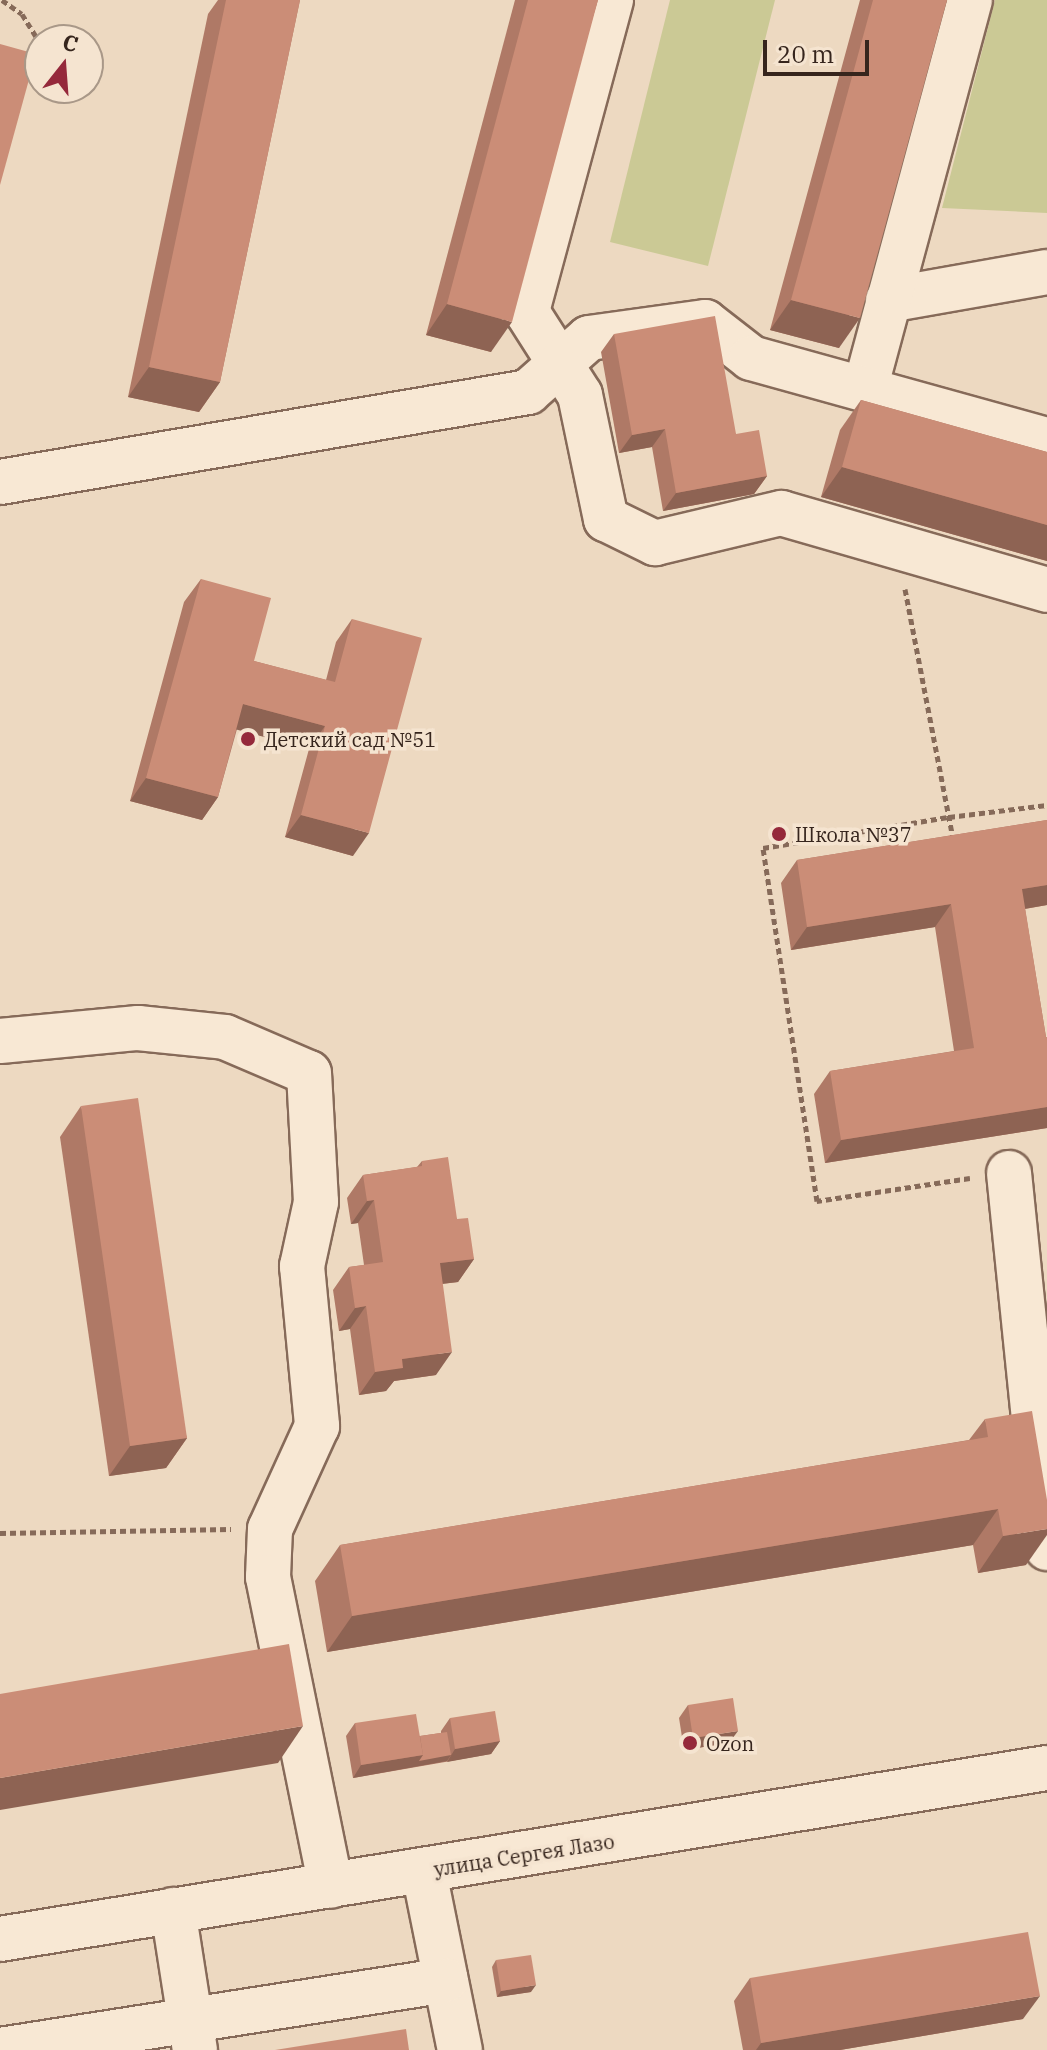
<!DOCTYPE html>
<meta charset="utf-8">
<style>
body{margin:0}
#map{position:relative;width:1047px;height:2050px;overflow:hidden;background:#edd9c1;font-family:"IBM Plex Serif",serif}
div>[style]{position:absolute}
[style*='--x']{left:calc(var(--x)*1px);top:calc(var(--y)*1px);width:calc(var(--w)*1px);rotate:calc(var(--a)*1deg)}
.green>*{inset:0;background:#cbc995}
.path>*{height:5px;margin-top:-2.5px;transform-origin:0;background:repeating-linear-gradient(90deg,#866a59 0 6px,transparent 0 10px)}
.roads{filter:drop-shadow(2px 0 #866a59) drop-shadow(-2px 0 #866a59) drop-shadow(0 2px #866a59) drop-shadow(0 -2px #866a59)}
.minor>*{height:44px;margin:-22px;padding:0 22px;transform-origin:22px;border-radius:22px;background:#f8e8d4}
.wall>*{inset:0;background:#af7966}
.shaded-wall>*{inset:0;background:#8e6353}
.building>*{inset:0;background:#cb8d77}
.dots>*{width:22px;height:22px;translate:-50% -50%;box-sizing:border-box;border:4px solid #f5e4d0;border-radius:50%}
span{translate:-50% -50%;white-space:nowrap;text-align:center;line-height:1.15;-webkit-text-stroke:7px #f5e4d0;paint-order:stroke}
.poi-label{font-size:20px;color:#36251d}
.left{translate:0 -50%;text-align:left}
.street-label{font-size:20px;color:#36251d}
.north{position:absolute;left:24px;top:24px;width:80px;height:80px;box-sizing:border-box;background:#f5e4d0;border:2px solid #a99888;border-radius:50%;rotate:17deg;font-size:22px;font-weight:700;line-height:32px;text-align:center;color:#36251d}
.north::after{content:'';display:block;margin:auto;width:28px;height:36px;background:#95293b;clip-path:polygon(50% 0,100% 100%,50% 72%,0 100%)}
.scale{position:absolute;left:763px;top:40px;width:106px;height:36px;box-sizing:border-box;border:4px solid #36251d;border-top:0;padding-left:10px;font-size:24px;line-height:28px;white-space:nowrap;color:#36251d;-webkit-text-stroke:6px #f5e4d0;paint-order:stroke}
</style>
<div id="map">
<div class="green">
<i style="clip-path:polygon(670px 0,775px 0,708px 266px,610px 242px)"></i>
<i style="clip-path:polygon(995px 0,1047px 0,1047px 213px,942px 208px)"></i>
</div>
<div class="path">
<i style="--x:2;--y:0;--w:24;--a:35"></i>
<i style="--x:22;--y:14;--w:34;--a:58"></i>
<i style="--x:905;--y:589;--w:254;--a:79.1"></i>
<i style="--x:970;--y:1178;--w:155;--a:171.5"></i>
<i style="--x:817;--y:1201;--w:357;--a:-98.7"></i>
<i style="--x:763;--y:848;--w:189;--a:-9.5"></i>
<i style="--x:949;--y:817;--w:99;--a:-7"></i>
<i style="--x:0;--y:1533;--w:231;--a:-1"></i>
</div>
<div class="roads">
<div class="minor">
<i style="--x:611;--y:0;--w:323;--a:105.1"></i>
<i style="--x:527;--y:312;--w:98;--a:57.4"></i>
<i style="--x:580;--y:395;--w:127;--a:78.2"></i>
<i style="--x:606;--y:519;--w:55;--a:26.1"></i>
<i style="--x:655;--y:543;--w:130;--a:-13.4"></i>
<i style="--x:781;--y:513;--w:277;--a:16.1"></i>
<i style="--x:888;--y:300;--w:161;--a:-10"></i>
<i style="--x:865;--y:389;--w:403;--a:-74.9"></i>
<i style="--x:0;--y:482;--w:536;--a:-9.67"></i>
<i style="--x:528;--y:392;--w:81;--a:-41.5"></i>
<i style="--x:589;--y:338;--w:117;--a:-7.9"></i>
<i style="--x:705;--y:322;--w:58;--a:38"></i>
<i style="--x:751;--y:358;--w:307;--a:15.5"></i>
<i style="--x:0;--y:1041;--w:139;--a:-5.4"></i>
<i style="--x:138;--y:1028;--w:87;--a:5.9"></i>
<i style="--x:225;--y:1037;--w:91;--a:23.2"></i>
<i style="--x:309;--y:1073;--w:129;--a:86.9"></i>
<i style="--x:316;--y:1202;--w:66;--a:102.3"></i>
<i style="--x:302;--y:1266;--w:161;--a:84.6"></i>
<i style="--x:317;--y:1426;--w:113;--a:114.5"></i>
<i style="--x:270;--y:1529;--w:48;--a:92.4"></i>
<i style="--x:268;--y:1577;--w:315;--a:78.5"></i>
<i style="--x:1009;--y:1173;--w:377;--a:84.2"></i>
<i style="--x:424;--y:1872;--w:182;--a:78.6"></i>
<i style="--x:173;--y:1910;--w:142;--a:81.1"></i>
<i style="--x:0;--y:1939;--w:1061;--a:-9.28"></i>
<i style="--x:0;--y:2050;--w:451;--a:-8.9"></i>
</div>
</div>
<div class="wall">
<i style="clip-path:polygon(218px 0,300px 0,220px 382px,199px 412px,128px 397px,208px 14px)"></i>
<i style="clip-path:polygon(515px 0,598px 0,491px 352px,426px 335px)"></i>
<i style="clip-path:polygon(860px 0,947px 0,839px 348px,770px 330px)"></i>
<i style="clip-path:polygon(614px 334px,736px 434px,767px 476px,754px 494px,663px 511px,652px 447px,619px 453px,601px 352px)"></i>
<i style="clip-path:polygon(861px 400px,1047px 452px,1047px 561px,821px 497px,840px 430px)"></i>
<i style="clip-path:polygon(201px 579px,254px 661px,326px 680px,336px 642px,352px 619px,353px 856px,285px 837px,309px 749px,237px 729px,218px 797px,202px 820px,130px 801px,184px 602px)"></i>
<i style="clip-path:polygon(1047px 820px,1047px 905px,1025px 909px,1046px 1037px,1047px 1037px,1047px 1128px,825px 1163px,814px 1094px,830px 1071px,954px 1051px,935px 927px,791px 950px,781px 883px,797px 860px)"></i>
<i style="clip-path:polygon(81px 1106px,187px 1438px,166px 1468px,109px 1476px,60px 1137px)"></i>
<i style="clip-path:polygon(422px 1161px,457px 1219px,474px 1259px,458px 1282px,442px 1284px,436px 1375px,394px 1381px,386px 1391px,359px 1395px,350px 1329px,339px 1331px,333px 1290px,349px 1267px,364px 1265px,358px 1223px,351px 1224px,347px 1198px,363px 1175px,417px 1167px)"></i>
<i style="clip-path:polygon(985px 1419px,1026px 1565px,978px 1573px,973px 1545px,327px 1652px,315px 1581px,340px 1545px,969px 1440px)"></i>
<i style="clip-path:polygon(688px 1705px,729px 1743px,684px 1750px,679px 1718px)"></i>
<i style="clip-path:polygon(450px 1718px,500px 1741px,491px 1754px,353px 1778px,346px 1736px,355px 1723px,420px 1736px,441px 1733px,441px 1731px)"></i>
<i style="clip-path:polygon(496px 1960px,531px 1992px,497px 1997px,492px 1967px)"></i>
<i style="clip-path:polygon(750px 1978px,1023px 2019px,840px 2050px,743px 2050px,734px 2001px)"></i>
</div>
<div class="shaded-wall">
<i style="clip-path:polygon(791px 300px,860px 318px,839px 348px,770px 330px)"></i>
<i style="clip-path:polygon(447px 304px,512px 322px,491px 352px,426px 335px)"></i>
<i style="clip-path:polygon(149px 367px,220px 382px,199px 412px,128px 397px)"></i>
<i style="clip-path:polygon(665px 429px,652px 447px,619px 453px,632px 435px)"></i>
<i style="clip-path:polygon(842px 467px,1047px 525px,1047px 561px,821px 497px)"></i>
<i style="clip-path:polygon(767px 476px,754px 494px,663px 511px,676px 493px)"></i>
<i style="clip-path:polygon(243px 704px,325px 726px,309px 749px,227px 727px)"></i>
<i style="clip-path:polygon(146px 778px,218px 797px,202px 820px,130px 801px)"></i>
<i style="clip-path:polygon(301px 815px,369px 833px,353px 856px,285px 837px)"></i>
<i style="clip-path:polygon(1047px 885px,1047px 905px,1006px 912px,1022px 889px)"></i>
<i style="clip-path:polygon(951px 904px,935px 927px,791px 950px,807px 927px)"></i>
<i style="clip-path:polygon(1047px 1107px,1047px 1128px,825px 1163px,841px 1140px)"></i>
<i style="clip-path:polygon(374px 1200px,358px 1223px,351px 1224px,367px 1201px)"></i>
<i style="clip-path:polygon(474px 1259px,458px 1282px,423px 1286px,440px 1263px)"></i>
<i style="clip-path:polygon(366px 1306px,350px 1329px,339px 1331px,355px 1308px)"></i>
<i style="clip-path:polygon(452px 1352px,436px 1375px,394px 1381px,386px 1391px,359px 1395px,375px 1372px,402px 1359px)"></i>
<i style="clip-path:polygon(187px 1438px,166px 1468px,109px 1476px,130px 1446px)"></i>
<i style="clip-path:polygon(998px 1509px,973px 1545px,327px 1652px,352px 1616px)"></i>
<i style="clip-path:polygon(1047px 1529px,1047px 1535px,1026px 1565px,978px 1573px,1003px 1536px)"></i>
<i style="clip-path:polygon(303px 1726px,278px 1763px,0 1810px,0 1778px)"></i>
<i style="clip-path:polygon(738px 1731px,729px 1743px,684px 1750px,693px 1738px)"></i>
<i style="clip-path:polygon(500px 1741px,491px 1754px,447px 1762px,455px 1749px)"></i>
<i style="clip-path:polygon(423px 1755px,451px 1755px,447px 1761px,353px 1778px,361px 1765px)"></i>
<i style="clip-path:polygon(536px 1985px,531px 1992px,497px 1997px,501px 1991px)"></i>
<i style="clip-path:polygon(1040px 1996px,1023px 2019px,840px 2050px,756px 2050px,761px 2043px)"></i>
</div>
<div class="building">
<i style="clip-path:polygon(226px 0,300px 0,220px 382px,149px 367px)"></i>
<i style="clip-path:polygon(528px 0,598px 0,512px 322px,447px 304px)"></i>
<i style="clip-path:polygon(873px 0,947px 0,860px 318px,791px 300px)"></i>
<i style="clip-path:polygon(0 44px,36px 54px,0 185px)"></i>
<i style="clip-path:polygon(715px 316px,736px 434px,759px 430px,767px 476px,676px 493px,665px 429px,632px 435px,614px 334px)"></i>
<i style="clip-path:polygon(861px 400px,1047px 452px,1047px 525px,842px 467px)"></i>
<i style="clip-path:polygon(201px 579px,271px 598px,254px 661px,335px 682px,352px 619px,422px 638px,369px 833px,301px 815px,325px 726px,243px 704px,218px 797px,146px 778px)"></i>
<i style="clip-path:polygon(1047px 820px,1047px 885px,1022px 889px,1046px 1037px,1047px 1037px,1047px 1107px,841px 1140px,830px 1071px,974px 1048px,951px 904px,807px 927px,797px 860px)"></i>
<i style="clip-path:polygon(138px 1098px,187px 1438px,130px 1446px,81px 1106px)"></i>
<i style="clip-path:polygon(448px 1157px,457px 1219px,468px 1218px,474px 1259px,440px 1263px,452px 1352px,402px 1359px,403px 1368px,375px 1372px,366px 1306px,355px 1308px,349px 1267px,383px 1262px,374px 1200px,367px 1201px,363px 1175px,422px 1166px,422px 1161px)"></i>
<i style="clip-path:polygon(1032px 1411px,1047px 1500px,1047px 1529px,1003px 1536px,998px 1509px,352px 1616px,340px 1545px,988px 1437px,985px 1419px)"></i>
<i style="clip-path:polygon(289px 1644px,303px 1726px,0 1778px,0 1694px)"></i>
<i style="clip-path:polygon(733px 1698px,738px 1731px,693px 1738px,688px 1705px)"></i>
<i style="clip-path:polygon(495px 1711px,500px 1741px,455px 1749px,450px 1718px)"></i>
<i style="clip-path:polygon(416px 1714px,423px 1755px,361px 1765px,355px 1723px)"></i>
<i style="clip-path:polygon(447px 1732px,451px 1755px,419px 1761px,423px 1755px,420px 1736px)"></i>
<i style="clip-path:polygon(1028px 1932px,1040px 1996px,761px 2043px,750px 1978px)"></i>
<i style="clip-path:polygon(531px 1955px,536px 1985px,501px 1991px,496px 1960px)"></i>
<i style="clip-path:polygon(406px 2029px,409px 2050px,275px 2050px)"></i>
</div>
<div class="dots">
<i style="left:248px;top:739px;background:#95293b"></i>
<i style="left:779px;top:834px;background:#95293b"></i>
<i style="left:690px;top:1743px;background:#95293b"></i>
</div>
<div class="poi-label">
<span class="left" style="left:264px;top:739px">Детский сад №51</span>
<span class="left" style="left:795px;top:834px">Школа №37</span>
<span class="left" style="left:706px;top:1743px">Ozon</span>
</div>
<div class="street-label">
<span style="left:524px;top:1855px;rotate:-9deg">улица Сергея Лазо</span>
</div>
<div class="north">С</div>
<div class="scale">20 m</div>
</div>
